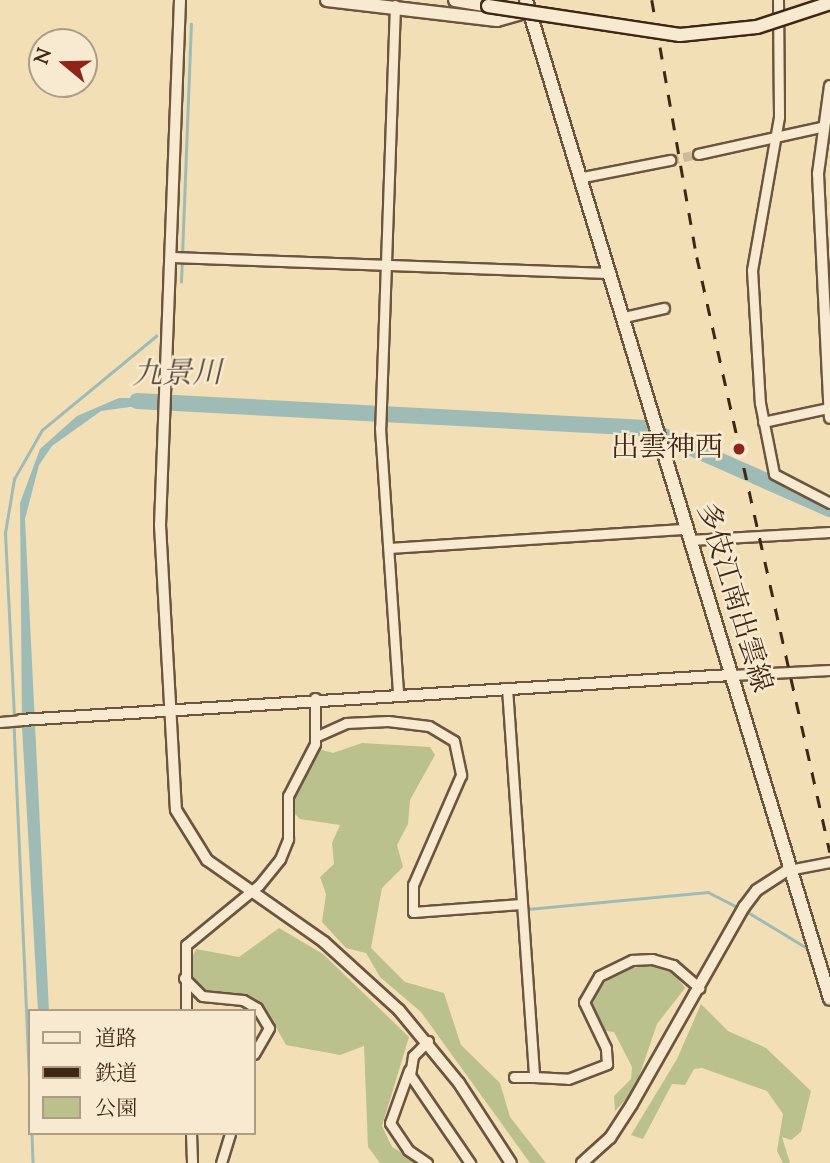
<!DOCTYPE html>
<meta charset="utf-8">
<style>
body{margin:0}
#map{position:relative;width:830px;height:1163px;overflow:hidden;background:#f3dfb6;font-family:"Sorts Mill Goudy","Noto Serif JP",serif}
div>[style]{position:absolute}
[style*='--x']{left:calc(var(--x)*1px);top:calc(var(--y)*1px);width:calc(var(--w)*1px);rotate:calc(var(--a)*1deg)}
.green>*{inset:0;background:#bbc18d}
.water>*{inset:0;background:#9ebbb6}
.stream>*{height:2.5px;margin:-1.25px;padding:0 1.25px;transform-origin:1.25px;border-radius:1.25px;background:#9ebbb6}
.river>*{height:16px;margin:-8px;padding:0 8px;transform-origin:8px;border-radius:8px;background:#9ebbb6}
.minor-tunnel>*{height:9px;margin-top:-4.5px;transform-origin:0;background:repeating-linear-gradient(90deg,#cfba96 0 9px,transparent 0 13.5px)}
.roads{filter:drop-shadow(2px 0 #6c553e) drop-shadow(-2px 0 #6c553e) drop-shadow(0 2px #6c553e) drop-shadow(0 -2px #6c553e)}
.minor>*{height:9px;margin:-4.5px;padding:0 4.5px;transform-origin:4.5px;border-radius:4.5px;background:#f7ead0}
.tertiary>*{height:10px;margin:-5px;padding:0 5px;transform-origin:5px;border-radius:5px;background:#f7ead0}
.secondary>*{height:12px;margin:-6px;padding:0 6px;transform-origin:6px;border-radius:6px;background:#f7ead0}
.rail>*{height:2.5px;margin-top:-1.25px;transform-origin:0;background:repeating-linear-gradient(90deg,#3f2716 0 12px,transparent 0 24px)}
.bridges{filter:drop-shadow(2px 0 #3f2716) drop-shadow(-2px 0 #3f2716) drop-shadow(0 2px #3f2716) drop-shadow(0 -2px #3f2716)}
.secondary-bridge>*{height:12px;margin:-6px;padding:0 6px;transform-origin:6px;border-radius:6px;background:#f7ead0}
.dots>*{width:19px;height:19px;translate:-50% -50%;box-sizing:border-box;border:4px solid #f7ead0;border-radius:50%}
span{translate:-50% -50%;white-space:nowrap;text-align:center;line-height:1.15;-webkit-text-stroke:5px #f7ead0;paint-order:stroke}
.poi-label{font-size:28px;color:#3f2716}
.right{translate:-100% -50%;text-align:right}
.street-label{font-size:28px;color:#3f2716}
.water-label{font-size:30px;color:#574c3e;font-style:italic}
.legend{position:absolute;left:28px;top:1009px;width:228px;height:126px;box-sizing:border-box;background:#f7ead0;border:2px solid #ad9c86;margin:0;padding:9px 12px;list-style:none;font-size:21px;color:#3f2716}
.legend li{display:flex;align-items:center;gap:14px;height:35px}
.legend b{width:35px;border:2px solid #ad9c86}
.north{position:absolute;left:28px;top:28px;width:70px;height:70px;box-sizing:border-box;background:#f7ead0;border:2px solid #ad9c86;border-radius:50%;rotate:289deg;font-size:19px;font-weight:700;line-height:28px;text-align:center;color:#3f2716}
.north::after{content:'';display:block;margin:auto;width:24px;height:32px;background:#8f2418;clip-path:polygon(50% 0,100% 100%,50% 72%,0 100%)}
</style>
<div id="map">
<div class="green">
<i style="clip-path:polygon(362px 743px,430px 747px,435px 755px,410px 800px,408px 824px,397px 845px,403px 867px,382px 888px,371px 948px,405px 982px,444px 993px,461px 1045px,500px 1083px,510px 1117px,546px 1163px,530px 1163px,421px 1012px,380px 977px,366px 953px,346px 948px,322px 922px,326px 894px,320px 877px,334px 864px,332px 843px,340px 825px,300px 819px,294px 813px,292px 792px,319px 749px,333px 753px)"></i>
<i style="clip-path:polygon(279px 928px,323px 954px,409px 1037px,382px 1126px,392px 1147px,420px 1163px,380px 1163px,368px 1147px,364px 1046px,340px 1055px,286px 1045px,265px 1008px,247px 996px,212px 996px,197px 989px,187px 969px,196px 949px,239px 957px)"></i>
<i style="clip-path:polygon(651px 965px,675px 974px,685px 988px,657px 1024px,634px 1091px,615px 1111px,614px 1096px,631px 1079px,632px 1067px,614px 1032px,600px 1030px,592px 1005px,599px 988px,619px 970px)"></i>
<i style="clip-path:polygon(701px 1004px,728px 1031px,766px 1048px,811px 1091px,801px 1132px,791px 1140px,782px 1137px,790px 1163px,783px 1163px,777px 1151px,783px 1114px,767px 1091px,702px 1068px,694px 1069px,685px 1085px,672px 1084px,643px 1139px,631px 1135px,677px 1059px)"></i>
</div>
<div class="water">
<i style="clip-path:polygon(119px 398px,158px 398px,158px 403px,101px 411px,52px 446px,39px 465px,25px 519px,49px 1011px,38px 1011px,22px 726px,20px 503px,40px 449px,77px 416px)"></i>
</div>
<div class="stream">
<i style="--x:181;--y:282;--w:258;--a:-87.8"></i>
<i style="--x:14;--y:717;--w:184;--a:-92.8"></i>
<i style="--x:5;--y:533;--w:55;--a:-80.5"></i>
<i style="--x:14;--y:479;--w:56;--a:-60.3"></i>
<i style="--x:42;--y:430;--w:148;--a:-39.5"></i>
<i style="--x:14;--y:724;--w:367;--a:87.5"></i>
<i style="--x:517;--y:910;--w:192;--a:-5.4"></i>
<i style="--x:708;--y:892;--w:36;--a:27"></i>
<i style="--x:746;--y:911;--w:71;--a:31.2"></i>
<i style="--x:807;--y:948;--w:40;--a:71.1"></i>
<i style="--x:32;--y:1133;--w:30;--a:88"></i>
</div>
<div class="river">
<i style="--x:137;--y:401;--w:510;--a:3.04"></i>
<i style="--x:646;--y:428;--w:201;--a:23.8"></i>
</div>
<div class="minor-tunnel">
<i style="--x:670;--y:160;--w:29;--a:-12"></i>
</div>
<div class="roads">
<div class="minor">
<i style="--x:778;--y:0;--w:117;--a:89.5"></i>
<i style="--x:779;--y:117;--w:155;--a:100"></i>
<i style="--x:752;--y:270;--w:133;--a:86.6"></i>
<i style="--x:760;--y:403;--w:72;--a:78.8"></i>
<i style="--x:774;--y:474;--w:63;--a:27.4"></i>
<i style="--x:395;--y:5;--w:423;--a:92"></i>
<i style="--x:380;--y:428;--w:268;--a:86.1"></i>
<i style="--x:698;--y:154;--w:126;--a:-12.4"></i>
<i style="--x:583;--y:177;--w:89;--a:-11.1"></i>
<i style="--x:170;--y:257;--w:440;--a:2.1"></i>
<i style="--x:624;--y:317;--w:41;--a:-12.7"></i>
<i style="--x:763;--y:422;--w:66;--a:-12.2"></i>
<i style="--x:690;--y:540;--w:140;--a:-3.3"></i>
<i style="--x:389;--y:548;--w:298;--a:-3.7"></i>
<i style="--x:731;--y:675;--w:99;--a:-2.9"></i>
<i style="--x:507;--y:688;--w:390;--a:86"></i>
<i style="--x:534;--y:1077;--w:34;--a:3"></i>
<i style="--x:568;--y:1079;--w:42;--a:-21"></i>
<i style="--x:607;--y:1064;--w:16;--a:-94"></i>
<i style="--x:606;--y:1048;--w:51;--a:-115.6"></i>
<i style="--x:584;--y:1002;--w:30;--a:-60"></i>
<i style="--x:599;--y:976;--w:37;--a:-26"></i>
<i style="--x:632;--y:960;--w:20;--a:-3"></i>
<i style="--x:652;--y:959;--w:22;--a:16"></i>
<i style="--x:673;--y:965;--w:35;--a:41"></i>
<i style="--x:0;--y:722;--w:21;--a:-5"></i>
<i style="--x:315;--y:737;--w:34;--a:-24"></i>
<i style="--x:346;--y:723;--w:42;--a:-2.7"></i>
<i style="--x:388;--y:721;--w:41;--a:7"></i>
<i style="--x:429;--y:726;--w:29;--a:31"></i>
<i style="--x:454;--y:741;--w:35;--a:78"></i>
<i style="--x:461;--y:775;--w:120;--a:113.6"></i>
<i style="--x:413;--y:885;--w:27;--a:90"></i>
<i style="--x:413;--y:912;--w:108;--a:-4.2"></i>
<i style="--x:788;--y:870;--w:43;--a:-10.8"></i>
<i style="--x:184;--y:978;--w:25;--a:45"></i>
<i style="--x:202;--y:996;--w:41;--a:5.6"></i>
<i style="--x:243;--y:1000;--w:16;--a:30"></i>
<i style="--x:257;--y:1008;--w:23;--a:59"></i>
<i style="--x:269;--y:1028;--w:30;--a:120"></i>
<i style="--x:186;--y:1011;--w:66;--a:-90"></i>
<i style="--x:186;--y:945;--w:94;--a:-39.4"></i>
<i style="--x:259;--y:885;--w:33;--a:-51"></i>
<i style="--x:280;--y:859;--w:22;--a:-68"></i>
<i style="--x:288;--y:839;--w:43;--a:-90"></i>
<i style="--x:288;--y:796;--w:59;--a:-62.6"></i>
<i style="--x:315;--y:744;--w:46;--a:-90"></i>
<i style="--x:428;--y:1041;--w:21;--a:135"></i>
<i style="--x:413;--y:1056;--w:19;--a:99"></i>
<i style="--x:410;--y:1075;--w:107;--a:55.7"></i>
<i style="--x:409;--y:1070;--w:56;--a:109.7"></i>
<i style="--x:390;--y:1123;--w:32;--a:56"></i>
<i style="--x:408;--y:1150;--w:23;--a:34"></i>
<i style="--x:514;--y:1077;--w:20;--a:0"></i>
<i style="--x:191;--y:1133;--w:30;--a:88"></i>
<i style="--x:221;--y:1163;--w:31;--a:-73"></i>
</div>
<div class="tertiary">
<i style="--x:180;--y:0;--w:525;--a:92.18"></i>
<i style="--x:160;--y:525;--w:285;--a:86.8"></i>
<i style="--x:176;--y:810;--w:59;--a:58.2"></i>
<i style="--x:207;--y:860;--w:143;--a:35"></i>
<i style="--x:324;--y:942;--w:101;--a:42.2"></i>
<i style="--x:399;--y:1010;--w:94;--a:50.6"></i>
<i style="--x:459;--y:1083;--w:95;--a:57"></i>
<i style="--x:830;--y:86;--w:89;--a:97.8"></i>
<i style="--x:818;--y:174;--w:244;--a:87.2"></i>
<i style="--x:21;--y:720;--w:711;--a:-3.63"></i>
<i style="--x:582;--y:1163;--w:38;--a:-42"></i>
<i style="--x:610;--y:1138;--w:40;--a:-57.1"></i>
<i style="--x:632;--y:1104;--w:227;--a:-60.4"></i>
<i style="--x:744;--y:907;--w:21;--a:-53"></i>
<i style="--x:757;--y:890;--w:37;--a:-33"></i>
</div>
<div class="secondary">
<i style="--x:327;--y:0;--w:171;--a:6.7"></i>
<i style="--x:497;--y:20;--w:32;--a:-16"></i>
<i style="--x:455;--y:0;--w:34;--a:10"></i>
<i style="--x:526;--y:0;--w:1044;--a:73.07"></i>
</div>
</div>
<div class="rail">
<i style="--x:652;--y:0;--w:261;--a:80.1"></i>
<i style="--x:697;--y:257;--w:610;--a:77.4"></i>
</div>
<div class="bridges">
<div class="secondary-bridge">
<i style="--x:488;--y:6;--w:194;--a:8.6"></i>
<i style="--x:680;--y:35;--w:77;--a:-5.9"></i>
<i style="--x:757;--y:27;--w:77;--a:-18.2"></i>
</div>
</div>
<div class="dots">
<i style="left:739px;top:449px;background:#8f2418"></i>
</div>
<div class="poi-label">
<span class="right" style="left:723px;top:449px">出雲神西</span>
</div>
<div class="street-label">
<span style="left:733px;top:598px;rotate:73deg">多伎江南出雲線</span>
</div>
<div class="water-label">
<span style="left:177px;top:376px;rotate:-1deg">九景川</span>
</div>
<ul class="legend">
<li><b style="height:9px;background:#f7ead0"></b>道路</li>
<li><b style="height:9px;background:#3f2716"></b>鉄道</li>
<li><b style="height:19px;background:#bbc18d"></b>公園</li>
</ul>
<div class="north">N</div>
</div>
